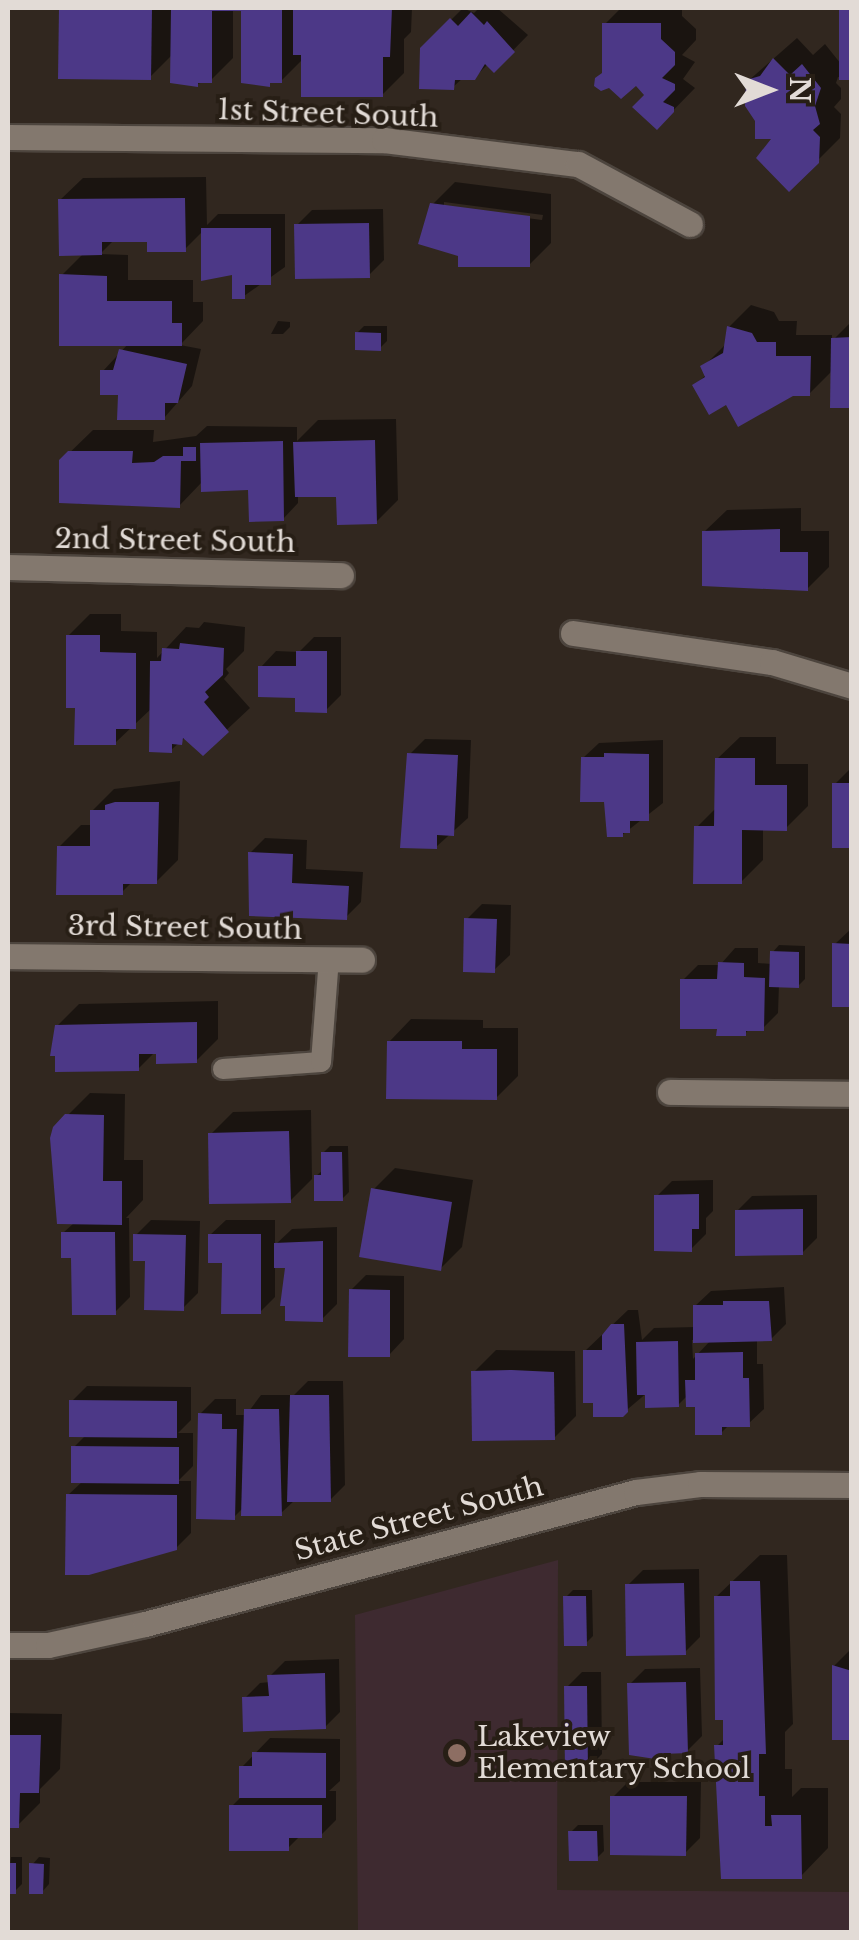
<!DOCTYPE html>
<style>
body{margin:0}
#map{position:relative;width:859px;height:1940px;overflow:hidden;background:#31271f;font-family:"Libre Baskerville",serif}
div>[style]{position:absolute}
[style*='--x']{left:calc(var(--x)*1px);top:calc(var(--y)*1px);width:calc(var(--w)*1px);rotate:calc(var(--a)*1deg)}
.education>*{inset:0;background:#3e2a30}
.shadow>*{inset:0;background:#0007}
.building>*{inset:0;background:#4c3887}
.roads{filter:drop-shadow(2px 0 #4d453e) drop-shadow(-2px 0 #4d453e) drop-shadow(0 2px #4d453e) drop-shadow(0 -2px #4d453e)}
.service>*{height:20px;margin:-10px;padding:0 10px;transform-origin:10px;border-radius:10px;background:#83786e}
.minor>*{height:25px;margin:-12.5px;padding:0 12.5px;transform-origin:12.5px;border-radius:12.5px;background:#83786e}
.tertiary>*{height:25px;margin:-12.5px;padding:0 12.5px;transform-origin:12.5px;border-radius:12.5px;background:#83786e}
.dots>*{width:28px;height:28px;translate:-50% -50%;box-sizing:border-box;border:5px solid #271e15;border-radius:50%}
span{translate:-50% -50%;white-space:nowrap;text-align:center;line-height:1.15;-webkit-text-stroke:8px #271e15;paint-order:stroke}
.street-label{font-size:28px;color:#e2dbd6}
.poi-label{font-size:28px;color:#e2dbd6}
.left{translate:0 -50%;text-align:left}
.frame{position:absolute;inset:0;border:10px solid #e2dbd6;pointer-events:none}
.north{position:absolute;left:719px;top:40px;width:100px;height:100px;-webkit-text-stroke:8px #271e15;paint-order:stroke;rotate:90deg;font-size:28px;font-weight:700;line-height:40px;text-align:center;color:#e2dbd6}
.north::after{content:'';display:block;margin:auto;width:35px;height:45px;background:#e2dbd6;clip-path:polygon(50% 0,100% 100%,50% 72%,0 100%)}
</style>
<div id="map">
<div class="education">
<i style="clip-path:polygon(558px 1560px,557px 1890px,851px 1892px,851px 1932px,358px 1932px,355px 1615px)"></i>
</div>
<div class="shadow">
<i style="clip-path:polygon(61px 8px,412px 8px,411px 32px,404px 39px,404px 73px,382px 95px,304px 58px,281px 81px,243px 9px,233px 9px,233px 58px,211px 80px,197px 84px,173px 54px,150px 77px,61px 76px)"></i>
<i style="clip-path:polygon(463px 8px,474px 13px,479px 8px,497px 8px,528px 35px,494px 70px,488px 64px,474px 78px,463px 78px,453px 87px,422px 49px)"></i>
<i style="clip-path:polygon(621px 8px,682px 8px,682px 16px,696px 29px,696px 40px,682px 55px,695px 62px,683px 79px,695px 88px,657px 127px,648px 95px,636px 83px,605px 73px,605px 24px)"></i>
<i style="clip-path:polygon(841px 8px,852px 8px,852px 78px,838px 77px,836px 83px,841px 88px,841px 99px,834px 107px,841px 114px,840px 138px,789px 189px,776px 136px,758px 120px,748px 81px,797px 38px,813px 55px,825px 44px,841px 64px)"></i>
<i style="clip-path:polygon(206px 177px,207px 225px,218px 214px,285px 214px,285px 267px,244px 296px,234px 272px,203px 279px,203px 231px,185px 249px,149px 239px,115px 239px,100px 254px,128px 255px,128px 280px,193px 280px,193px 302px,203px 302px,203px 321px,180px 345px,201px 349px,192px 386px,164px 418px,121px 393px,103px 371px,128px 344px,62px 275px,84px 253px,60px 200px,83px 178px)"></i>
<i style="clip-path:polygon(evenodd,455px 182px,551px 194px,551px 243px,529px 265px,461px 254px,433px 204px,455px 182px,444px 202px,543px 215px,542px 220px,444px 207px,444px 202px)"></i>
<i style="clip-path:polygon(383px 209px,384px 260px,369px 275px,297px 225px,312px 210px)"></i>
<i style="clip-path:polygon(751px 305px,774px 312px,779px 321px,797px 321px,796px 335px,832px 335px,832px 341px,852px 321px,852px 407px,833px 370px,809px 394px,727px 402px,695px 385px,707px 374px,703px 367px,725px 345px,729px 327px)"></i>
<i style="clip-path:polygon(278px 321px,290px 322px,290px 327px,283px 334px,271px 334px)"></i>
<i style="clip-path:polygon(364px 326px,387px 326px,387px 341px,380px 348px,357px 333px)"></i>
<i style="clip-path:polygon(396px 419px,398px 500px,376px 522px,339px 494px,298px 495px,298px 503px,283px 519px,251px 488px,203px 481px,179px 506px,128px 506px,128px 500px,78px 504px,61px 461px,93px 430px,154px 430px,153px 442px,196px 436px,207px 426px,297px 427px,297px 441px,318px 420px)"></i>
<i style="clip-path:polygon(801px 508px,801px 531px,829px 531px,829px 567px,807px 589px,704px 532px,727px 510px)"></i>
<i style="clip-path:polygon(90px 614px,121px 614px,121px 631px,157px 632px,157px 658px,186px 627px,199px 628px,204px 622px,245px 627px,244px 651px,226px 669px,229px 673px,224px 679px,250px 708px,203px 752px,186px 737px,171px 750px,152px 708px,115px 743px,78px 705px,68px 636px)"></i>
<i style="clip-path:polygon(314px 637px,341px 637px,341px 695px,326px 710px,297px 695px,261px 667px,276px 651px,299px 652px)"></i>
<i style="clip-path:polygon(740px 737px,776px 737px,776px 764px,808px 764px,808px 806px,786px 828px,763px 828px,763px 860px,741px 882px,697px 827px,717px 807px,717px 759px)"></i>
<i style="clip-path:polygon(425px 739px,471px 740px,468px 818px,436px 847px,402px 845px,410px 754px)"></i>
<i style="clip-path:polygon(663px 740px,663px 803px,622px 835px,583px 758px,599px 743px)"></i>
<i style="clip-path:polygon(852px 767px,852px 846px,835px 784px)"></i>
<i style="clip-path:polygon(180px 781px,178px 860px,156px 882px,133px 881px,122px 892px,59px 847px,81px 825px,92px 825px,92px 811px,114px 789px)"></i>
<i style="clip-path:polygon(265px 838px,307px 840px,306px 869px,363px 872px,361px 902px,346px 917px,251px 914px,250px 853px)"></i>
<i style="clip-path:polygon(482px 904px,511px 905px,510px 955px,494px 970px,467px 919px)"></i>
<i style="clip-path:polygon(852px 928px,852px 1005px,835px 944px)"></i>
<i style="clip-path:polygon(779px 945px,805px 946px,805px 979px,798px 986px,779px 985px,778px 1013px,763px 1028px,750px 1028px,745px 1034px,719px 1027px,683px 980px,698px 965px,720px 965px,735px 948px,758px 948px,758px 963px,772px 964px,772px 953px)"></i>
<i style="clip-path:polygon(218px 1001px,218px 1039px,196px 1061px,159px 1048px,138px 1069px,52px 1053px,57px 1026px,79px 1004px)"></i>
<i style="clip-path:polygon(411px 1019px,483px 1020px,483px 1028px,518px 1028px,518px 1076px,496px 1098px,389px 1042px)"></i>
<i style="clip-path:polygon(90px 1093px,125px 1094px,124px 1160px,143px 1160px,143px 1200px,126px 1218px,129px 1218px,130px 1297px,115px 1312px,74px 1256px,63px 1233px,75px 1222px,55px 1128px)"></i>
<i style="clip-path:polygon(311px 1110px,312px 1179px,290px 1201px,211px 1134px,233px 1112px)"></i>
<i style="clip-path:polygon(330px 1146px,348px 1146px,349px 1192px,342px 1199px,316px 1176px,323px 1170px,323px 1153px)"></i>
<i style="clip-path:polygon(395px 1168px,473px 1180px,462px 1247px,440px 1269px,373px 1190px)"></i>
<i style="clip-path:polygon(713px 1180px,713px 1211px,706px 1218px,706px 1234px,691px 1249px,657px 1196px,672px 1181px)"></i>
<i style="clip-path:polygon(817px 1195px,817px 1238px,802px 1253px,737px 1211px,752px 1196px)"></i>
<i style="clip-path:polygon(151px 1220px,200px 1221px,198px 1293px,183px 1308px,136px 1235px)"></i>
<i style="clip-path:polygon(226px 1220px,275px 1220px,275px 1245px,292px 1229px,337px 1227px,337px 1304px,322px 1319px,287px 1265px,275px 1265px,275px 1297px,260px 1312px,210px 1235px)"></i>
<i style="clip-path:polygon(366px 1275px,404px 1276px,404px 1339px,389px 1355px,351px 1290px)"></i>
<i style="clip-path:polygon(evenodd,784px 1287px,786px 1324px,771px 1339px,757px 1339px,757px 1364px,763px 1364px,764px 1409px,748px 1424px,730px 1424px,721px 1433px,688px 1395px,678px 1405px,648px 1392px,622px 1414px,585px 1351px,628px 1310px,638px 1310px,642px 1340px,654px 1328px,695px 1327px,695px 1306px,711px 1291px,784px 1287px,692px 1340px,711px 1340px,693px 1359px,692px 1340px)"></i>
<i style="clip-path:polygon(496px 1350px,575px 1351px,576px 1416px,554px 1438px,474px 1372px)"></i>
<i style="clip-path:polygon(308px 1381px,343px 1381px,345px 1485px,330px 1500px,295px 1500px,280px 1514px,244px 1507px,234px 1517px,200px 1414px,215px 1399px,236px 1399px,236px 1415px,246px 1415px,261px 1395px,294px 1395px)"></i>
<i style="clip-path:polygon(87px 1386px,191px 1387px,191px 1420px,178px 1433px,193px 1433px,193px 1466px,178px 1481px,191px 1481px,191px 1533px,176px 1548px,68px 1495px,83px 1481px,74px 1447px,86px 1435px,72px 1401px)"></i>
<i style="clip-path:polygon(760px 1555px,787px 1555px,793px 1724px,785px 1732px,785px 1769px,792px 1769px,792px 1797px,801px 1788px,828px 1788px,828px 1848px,801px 1876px,723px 1877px,717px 1746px,725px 1738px,716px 1597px)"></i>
<i style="clip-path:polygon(699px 1569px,700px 1637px,685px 1652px,628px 1585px,643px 1570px)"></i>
<i style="clip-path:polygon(573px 1590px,592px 1590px,593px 1636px,586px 1643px,566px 1597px)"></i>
<i style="clip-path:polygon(852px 1648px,852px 1738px,834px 1666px)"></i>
<i style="clip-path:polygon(339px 1659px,340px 1712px,325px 1727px,245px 1698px,260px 1683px,270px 1682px,270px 1676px,285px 1661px)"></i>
<i style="clip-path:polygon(700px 1668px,702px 1736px,687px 1751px,666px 1752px,661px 1757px,630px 1684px,645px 1669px)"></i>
<i style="clip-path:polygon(582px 1672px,601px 1672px,602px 1754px,587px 1769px,566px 1688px)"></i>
<i style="clip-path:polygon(8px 1713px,62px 1714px,60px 1769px,40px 1789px,40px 1803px,18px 1825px,8px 1825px)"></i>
<i style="clip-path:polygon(270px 1738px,340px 1739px,340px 1781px,329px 1791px,336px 1791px,336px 1820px,321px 1835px,301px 1835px,288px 1848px,232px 1806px,242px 1796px,242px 1767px)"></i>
<i style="clip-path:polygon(628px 1782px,701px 1782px,700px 1838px,685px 1853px,613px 1797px)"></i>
<i style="clip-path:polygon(578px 1825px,603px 1825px,604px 1851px,597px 1858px,571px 1832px)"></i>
<i style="clip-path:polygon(11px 1857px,22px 1857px,22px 1884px,15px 1891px,8px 1891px)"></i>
<i style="clip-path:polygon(39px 1857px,50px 1858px,49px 1884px,42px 1892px,32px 1865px)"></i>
</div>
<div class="building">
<i style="clip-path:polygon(59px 8px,152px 8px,151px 80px,58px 79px)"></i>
<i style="clip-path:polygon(171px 8px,282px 8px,282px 83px,270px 83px,270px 87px,241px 83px,241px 11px,212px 11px,212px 83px,198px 83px,198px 87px,170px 83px)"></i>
<i style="clip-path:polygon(293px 8px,392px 8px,390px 57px,383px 57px,383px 97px,301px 97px,301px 55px,293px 55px)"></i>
<i style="clip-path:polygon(839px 8px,852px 8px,852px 80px,839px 80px)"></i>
<i style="clip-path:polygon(471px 12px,484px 25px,487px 21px,515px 52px,494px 73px,485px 64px,475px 80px,455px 80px,454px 90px,419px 89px,420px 48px,450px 18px,458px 26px)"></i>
<i style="clip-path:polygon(602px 23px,661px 23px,661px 39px,675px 52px,675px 65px,662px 78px,675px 84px,675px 90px,663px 102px,674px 107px,674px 112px,657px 130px,632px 107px,644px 95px,636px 86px,621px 99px,609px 88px,601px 91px,594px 86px,595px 78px,602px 73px)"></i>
<i style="clip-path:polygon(773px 58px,790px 75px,802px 64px,821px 88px,815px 106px,820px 124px,813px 130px,820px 137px,819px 163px,789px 192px,756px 158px,771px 139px,755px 139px,755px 121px,745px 106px,746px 80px,760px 76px)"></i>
<i style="clip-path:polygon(185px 198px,186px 252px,147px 252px,147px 242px,102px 242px,102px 255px,59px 256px,58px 199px)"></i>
<i style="clip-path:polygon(430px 203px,530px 216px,530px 267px,458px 267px,458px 256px,418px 244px)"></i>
<i style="clip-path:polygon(369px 223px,370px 278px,295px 279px,294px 224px)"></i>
<i style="clip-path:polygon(201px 228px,271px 228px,271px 285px,245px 285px,245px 299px,232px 299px,232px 275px,201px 281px)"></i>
<i style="clip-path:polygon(59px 274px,107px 276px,107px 301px,172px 301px,172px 323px,182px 323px,182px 346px,59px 346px)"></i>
<i style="clip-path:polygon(727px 326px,752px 333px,757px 342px,776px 342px,776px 356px,811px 356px,810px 396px,793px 396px,738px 427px,726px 405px,709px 415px,692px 385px,705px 377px,700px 366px,723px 353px)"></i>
<i style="clip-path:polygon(355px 332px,381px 333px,381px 351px,355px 350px)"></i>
<i style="clip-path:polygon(852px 337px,852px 408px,830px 408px,831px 338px)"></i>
<i style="clip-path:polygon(119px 349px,187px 364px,178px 403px,165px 403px,165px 420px,117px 420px,118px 395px,100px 395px,100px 370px,113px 370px)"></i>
<i style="clip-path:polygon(375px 440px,377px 524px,337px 525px,336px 497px,295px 497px,293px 442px)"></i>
<i style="clip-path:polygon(283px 441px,284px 521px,249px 522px,248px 490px,201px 492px,200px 443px)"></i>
<i style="clip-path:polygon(183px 447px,196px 447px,196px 461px,181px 461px,180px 508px,59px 503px,59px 460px,68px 451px,133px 451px,132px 463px,154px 462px,163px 456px,183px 456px)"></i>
<i style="clip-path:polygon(780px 529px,780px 552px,808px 552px,808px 591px,702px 586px,702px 531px)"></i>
<i style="clip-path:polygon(66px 635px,100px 635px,100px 652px,136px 653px,136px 729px,116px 729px,116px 745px,74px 745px,75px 708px,66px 708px)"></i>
<i style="clip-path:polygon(180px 643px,224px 648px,223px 675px,205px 692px,209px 697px,204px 702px,229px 732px,203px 756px,183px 738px,182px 745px,172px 744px,172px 753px,149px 752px,150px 661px,161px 661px,162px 648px,179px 649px)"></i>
<i style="clip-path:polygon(296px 651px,327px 651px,327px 713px,295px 712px,295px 698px,258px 697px,258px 666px,296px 666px)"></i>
<i style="clip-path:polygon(407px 753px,458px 755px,454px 836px,437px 835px,437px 849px,400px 848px)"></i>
<i style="clip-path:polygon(604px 753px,649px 754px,649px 821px,630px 821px,630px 833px,623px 833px,623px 837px,607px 837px,604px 802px,580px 802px,581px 757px,604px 757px)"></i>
<i style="clip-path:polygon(715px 758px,755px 758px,755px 785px,787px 785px,787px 831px,742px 830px,742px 884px,693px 884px,694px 826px,714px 826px)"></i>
<i style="clip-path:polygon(832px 783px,852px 783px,852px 848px,832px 848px)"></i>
<i style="clip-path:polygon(115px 802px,159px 802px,157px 884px,123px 884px,123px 895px,56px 895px,57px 846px,90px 846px,90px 810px,105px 810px,105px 805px)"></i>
<i style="clip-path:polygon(248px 852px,293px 854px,292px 883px,349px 886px,347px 920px,249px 916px)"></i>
<i style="clip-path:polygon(464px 918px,497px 919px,495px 973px,463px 972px)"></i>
<i style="clip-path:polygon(832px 943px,852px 944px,852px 1007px,832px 1007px)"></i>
<i style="clip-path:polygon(770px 951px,799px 952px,799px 988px,769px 987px)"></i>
<i style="clip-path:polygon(718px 962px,744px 963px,744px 977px,765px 978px,764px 1031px,746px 1031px,746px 1036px,716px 1036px,717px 1029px,680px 1029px,680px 979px,717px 979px)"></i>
<i style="clip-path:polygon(197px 1022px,197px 1063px,156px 1064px,156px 1054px,139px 1054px,139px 1071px,55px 1072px,55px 1056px,50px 1056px,55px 1025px)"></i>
<i style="clip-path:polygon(387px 1041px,462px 1041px,462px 1049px,497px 1049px,497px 1100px,386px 1099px)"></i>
<i style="clip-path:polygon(65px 1114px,104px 1115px,103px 1181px,122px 1181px,122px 1225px,57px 1224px,50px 1138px,53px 1127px)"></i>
<i style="clip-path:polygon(289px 1131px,291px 1203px,209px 1204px,208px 1133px)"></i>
<i style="clip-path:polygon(321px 1152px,342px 1152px,343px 1201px,314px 1201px,314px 1175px,321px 1175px)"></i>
<i style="clip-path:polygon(371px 1188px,452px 1202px,441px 1271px,359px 1257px)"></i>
<i style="clip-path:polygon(699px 1194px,699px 1229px,692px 1229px,692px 1252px,654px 1251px,654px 1195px)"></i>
<i style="clip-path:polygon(803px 1209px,803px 1255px,735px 1256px,735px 1210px)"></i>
<i style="clip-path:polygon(61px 1232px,115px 1232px,116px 1315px,72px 1315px,71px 1258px,61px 1258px)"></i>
<i style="clip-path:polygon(133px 1234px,186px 1235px,184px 1311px,144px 1310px,145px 1261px,133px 1261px)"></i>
<i style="clip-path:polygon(208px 1234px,261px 1234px,261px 1314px,221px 1314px,222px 1263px,208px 1263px)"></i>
<i style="clip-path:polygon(323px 1241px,323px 1322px,285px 1321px,285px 1306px,280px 1306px,285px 1268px,274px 1268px,274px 1243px)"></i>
<i style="clip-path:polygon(349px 1289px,390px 1290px,390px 1357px,348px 1357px)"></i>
<i style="clip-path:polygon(723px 1301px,769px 1301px,772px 1341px,693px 1343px,693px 1305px,723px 1305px)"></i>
<i style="clip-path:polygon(611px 1324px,624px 1324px,628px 1412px,623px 1417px,593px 1417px,593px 1403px,583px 1403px,583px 1350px,602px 1350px,602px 1335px)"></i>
<i style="clip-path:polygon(678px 1341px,679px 1407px,645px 1408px,645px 1395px,637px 1395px,636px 1342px)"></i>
<i style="clip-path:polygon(743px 1352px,743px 1378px,749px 1378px,750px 1427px,722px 1427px,722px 1435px,695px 1435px,695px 1407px,686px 1407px,685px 1380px,695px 1380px,695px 1353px)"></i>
<i style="clip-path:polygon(512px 1370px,554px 1372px,555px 1440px,472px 1441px,471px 1371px)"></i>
<i style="clip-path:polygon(290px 1395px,329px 1395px,331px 1502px,287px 1502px)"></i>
<i style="clip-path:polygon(69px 1400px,177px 1401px,177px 1438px,69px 1437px)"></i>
<i style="clip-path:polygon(244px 1409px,279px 1409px,282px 1516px,241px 1516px)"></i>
<i style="clip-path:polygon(198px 1413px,222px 1414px,222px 1429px,237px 1429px,235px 1520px,196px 1519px)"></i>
<i style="clip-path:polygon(71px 1446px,179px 1447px,179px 1484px,71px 1483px)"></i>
<i style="clip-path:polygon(66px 1494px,177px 1495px,177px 1550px,89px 1575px,65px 1575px)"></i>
<i style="clip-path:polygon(730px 1581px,760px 1581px,766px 1754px,759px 1754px,759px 1796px,765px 1796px,765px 1826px,772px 1826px,771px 1815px,801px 1815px,802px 1879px,721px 1879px,714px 1745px,723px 1745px,723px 1720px,715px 1720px,714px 1596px,730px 1596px)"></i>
<i style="clip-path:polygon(684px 1583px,686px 1655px,626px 1656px,625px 1584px)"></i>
<i style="clip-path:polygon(563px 1596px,586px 1596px,587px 1646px,564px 1646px)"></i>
<i style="clip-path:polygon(832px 1665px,852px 1671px,852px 1740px,832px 1740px)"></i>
<i style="clip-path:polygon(325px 1673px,326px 1729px,243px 1732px,242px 1697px,269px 1696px,267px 1675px)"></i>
<i style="clip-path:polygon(686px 1682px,688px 1753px,662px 1754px,662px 1760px,629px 1755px,627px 1683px)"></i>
<i style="clip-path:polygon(564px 1686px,587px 1686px,588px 1771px,565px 1772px)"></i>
<i style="clip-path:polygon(8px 1735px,41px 1735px,39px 1793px,20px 1793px,19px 1828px,8px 1828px)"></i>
<i style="clip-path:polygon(252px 1752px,326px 1753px,326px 1798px,239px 1798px,239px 1766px,252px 1766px)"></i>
<i style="clip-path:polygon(610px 1796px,687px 1796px,686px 1856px,610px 1855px)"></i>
<i style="clip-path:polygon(229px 1805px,322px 1805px,322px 1838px,289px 1838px,289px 1851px,229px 1851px)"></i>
<i style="clip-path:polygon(568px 1831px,597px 1831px,598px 1861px,569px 1861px)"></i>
<i style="clip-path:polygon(8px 1863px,16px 1863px,16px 1894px,8px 1894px)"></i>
<i style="clip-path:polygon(29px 1863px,44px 1864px,43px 1894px,29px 1894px)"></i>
</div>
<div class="roads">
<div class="service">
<i style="--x:223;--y:1069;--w:98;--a:-4.1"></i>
<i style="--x:321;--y:1062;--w:103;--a:-85.6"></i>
</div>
<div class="minor">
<i style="--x:8;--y:137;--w:376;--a:0.5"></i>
<i style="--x:384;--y:140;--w:195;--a:7.1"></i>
<i style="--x:578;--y:164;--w:127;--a:28.2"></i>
<i style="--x:8;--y:567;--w:333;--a:1.4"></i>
<i style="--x:573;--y:633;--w:201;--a:8.3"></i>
<i style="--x:772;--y:662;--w:84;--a:16.7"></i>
<i style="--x:8;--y:956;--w:354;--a:0.6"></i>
<i style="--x:670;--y:1092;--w:182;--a:0.6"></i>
</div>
<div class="tertiary">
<i style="--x:8;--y:1645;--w:40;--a:0"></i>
<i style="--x:48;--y:1645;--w:99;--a:-12.2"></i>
<i style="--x:145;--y:1624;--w:508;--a:-15.05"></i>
<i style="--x:636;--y:1492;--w:64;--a:-7.1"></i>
<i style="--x:700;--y:1484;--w:152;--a:0.4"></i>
</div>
</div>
<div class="dots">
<i style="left:457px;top:1753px;background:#8d6e63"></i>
</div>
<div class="street-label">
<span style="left:328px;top:114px;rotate:2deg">1st Street South</span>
<span style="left:175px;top:541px;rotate:1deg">2nd Street South</span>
<span style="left:185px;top:928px;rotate:1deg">3rd Street South</span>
<span style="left:419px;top:1519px;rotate:-15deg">State Street South</span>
</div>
<div class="poi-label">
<span class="left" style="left:477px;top:1753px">Lakeview<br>Elementary School</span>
</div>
<div class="frame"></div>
<div class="north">N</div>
</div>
